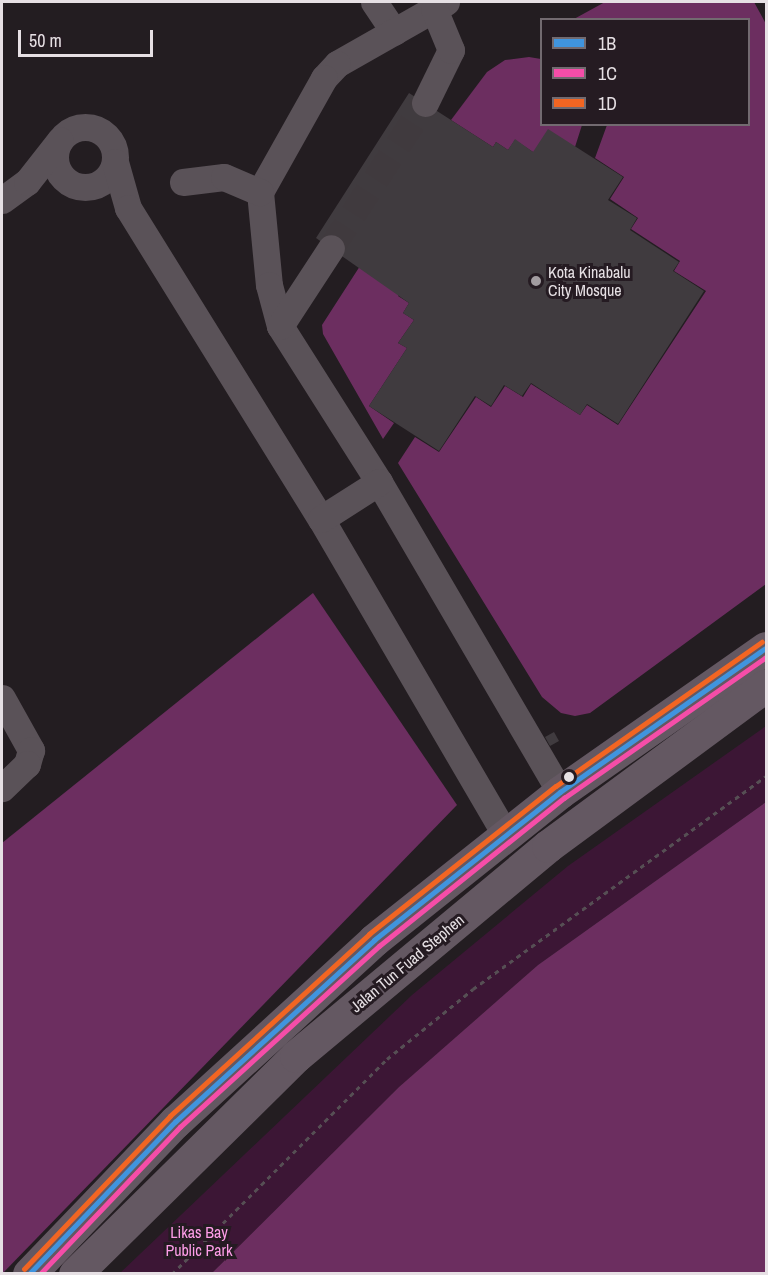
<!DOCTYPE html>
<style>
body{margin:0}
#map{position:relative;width:768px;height:1275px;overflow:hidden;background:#231d21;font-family:"Archivo Narrow",sans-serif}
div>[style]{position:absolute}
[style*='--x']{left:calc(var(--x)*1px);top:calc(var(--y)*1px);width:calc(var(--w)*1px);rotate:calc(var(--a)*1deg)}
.green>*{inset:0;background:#3c1635}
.water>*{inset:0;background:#6c2e60}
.building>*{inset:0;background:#403b3f}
.minor-tunnel>*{height:27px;margin-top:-13.5px;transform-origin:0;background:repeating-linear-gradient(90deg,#403a3e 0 27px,transparent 0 41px)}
.path>*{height:3px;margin-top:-1.5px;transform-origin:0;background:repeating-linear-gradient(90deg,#564f54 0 4.5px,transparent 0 9px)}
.minor>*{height:27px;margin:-13.5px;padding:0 13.5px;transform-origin:13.5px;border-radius:13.5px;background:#5a5258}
.minor>.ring{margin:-13.5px;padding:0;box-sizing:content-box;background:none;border:27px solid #5a5258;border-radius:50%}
.highway>*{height:33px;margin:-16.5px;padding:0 16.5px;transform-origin:16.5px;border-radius:16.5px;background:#645862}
.bus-1>*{height:4.5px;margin:-2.25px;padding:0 2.25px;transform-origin:2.25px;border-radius:2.25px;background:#4094de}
.bus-2>*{height:4.5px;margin:-2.25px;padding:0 2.25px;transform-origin:2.25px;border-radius:2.25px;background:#f54da8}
.bus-3>*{height:4.5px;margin:-2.25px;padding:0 2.25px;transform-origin:2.25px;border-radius:2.25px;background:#f26522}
.dots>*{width:16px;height:16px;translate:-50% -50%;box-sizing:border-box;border:3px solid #251b22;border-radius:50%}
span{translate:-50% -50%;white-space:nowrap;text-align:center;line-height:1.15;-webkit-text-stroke:6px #251b22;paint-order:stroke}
.poi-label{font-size:16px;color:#e6e0e4}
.left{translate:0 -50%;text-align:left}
.street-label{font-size:16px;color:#e6e0e4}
.park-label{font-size:16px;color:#fe9de8}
.frame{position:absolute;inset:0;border:3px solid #e6e0e4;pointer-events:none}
.legend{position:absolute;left:540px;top:18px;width:210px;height:108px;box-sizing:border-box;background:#251b22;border:2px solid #726a70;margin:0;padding:8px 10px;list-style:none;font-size:18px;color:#e6e0e4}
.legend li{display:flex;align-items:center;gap:12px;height:30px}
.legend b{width:30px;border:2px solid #726a70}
.scale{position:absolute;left:18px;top:30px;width:135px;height:27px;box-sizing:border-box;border:3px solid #e6e0e4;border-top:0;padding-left:8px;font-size:18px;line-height:21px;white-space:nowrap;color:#e6e0e4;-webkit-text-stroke:4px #251b22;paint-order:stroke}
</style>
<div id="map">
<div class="green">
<i style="clip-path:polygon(766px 726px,766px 802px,538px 965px,399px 1087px,212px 1273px,119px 1274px,412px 995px,568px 866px)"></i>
</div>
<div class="water">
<i style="clip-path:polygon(605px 2px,754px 2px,766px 24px,766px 584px,590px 713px,575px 716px,561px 713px,542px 697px,398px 463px,415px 437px,439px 452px,476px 397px,491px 407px,505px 386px,523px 397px,531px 384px,580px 415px,587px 405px,618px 425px,706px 291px,674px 271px,680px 261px,631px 229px,638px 218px,610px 199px,624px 177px,595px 158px,607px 125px,748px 124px,748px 20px,574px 19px)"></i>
<i style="clip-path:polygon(529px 57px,541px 59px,542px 124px,582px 125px,575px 147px,533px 152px,515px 140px,508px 150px,496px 142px,493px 147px,451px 120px,487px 72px,505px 60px)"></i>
<i style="clip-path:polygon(360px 266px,400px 292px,398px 296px,409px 303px,403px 313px,414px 320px,398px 343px,407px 348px,369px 406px,394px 423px,383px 439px,323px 334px,322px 325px)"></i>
<i style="clip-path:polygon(313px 593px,457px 805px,2px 1274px,2px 843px)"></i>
<i style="clip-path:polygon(766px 802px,766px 1273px,212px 1273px,399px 1087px,538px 965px)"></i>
</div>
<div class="building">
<i style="clip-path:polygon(409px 93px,493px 147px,496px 142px,508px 150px,515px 139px,533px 152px,548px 129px,623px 177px,608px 200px,637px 218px,630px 230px,679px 262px,673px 271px,704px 291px,618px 424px,587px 404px,580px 415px,531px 383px,522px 396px,504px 385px,491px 406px,475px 396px,439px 451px,369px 406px,407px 348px,398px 343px,414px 320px,403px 313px,409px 303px,316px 238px)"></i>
<i style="clip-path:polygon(554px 732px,559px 741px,550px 746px,545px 737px)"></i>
</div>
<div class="minor-tunnel">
<i style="--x:331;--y:248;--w:173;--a:-57"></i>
</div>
<div class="path">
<i style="--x:172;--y:1274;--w:304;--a:-45"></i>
<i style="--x:387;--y:1059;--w:111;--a:-39.1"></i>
<i style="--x:473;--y:989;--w:362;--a:-36"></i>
</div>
<div class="minor">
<i style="--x:374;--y:2;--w:36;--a:56"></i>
<i style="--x:446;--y:2;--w:125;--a:150.4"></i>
<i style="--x:337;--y:64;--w:19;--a:133"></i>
<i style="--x:324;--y:78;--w:131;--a:119.3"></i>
<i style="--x:260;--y:192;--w:93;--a:84.5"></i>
<i style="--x:269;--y:285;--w:42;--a:75"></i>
<i style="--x:280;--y:326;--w:185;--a:57.6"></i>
<i style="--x:379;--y:482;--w:359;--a:59.7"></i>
<i style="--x:425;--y:103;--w:59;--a:-63.9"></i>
<i style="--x:451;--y:50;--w:44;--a:-112.5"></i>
<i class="ring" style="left:55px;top:127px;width:33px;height:33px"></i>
<i style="--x:115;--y:162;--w:48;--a:74.2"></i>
<i style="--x:128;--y:208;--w:366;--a:58.2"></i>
<i style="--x:321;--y:519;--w:365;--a:59.7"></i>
<i style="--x:183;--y:182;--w:41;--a:-7"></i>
<i style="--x:224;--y:177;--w:39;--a:23"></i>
<i style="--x:2;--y:200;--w:31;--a:-36"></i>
<i style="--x:27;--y:182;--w:53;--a:-51.8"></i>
<i style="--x:280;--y:326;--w:93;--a:-56.8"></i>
<i style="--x:321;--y:519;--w:69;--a:-32.5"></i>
<i style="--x:2;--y:698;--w:60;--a:60.9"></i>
<i style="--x:31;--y:750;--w:15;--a:106"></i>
<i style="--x:27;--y:764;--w:35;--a:136"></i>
</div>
<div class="highway">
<i style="--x:29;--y:1274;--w:211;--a:-46.2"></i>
<i style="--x:175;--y:1122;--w:270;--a:-42.4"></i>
<i style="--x:374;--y:940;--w:238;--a:-38.5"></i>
<i style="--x:560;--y:792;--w:251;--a:-35"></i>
<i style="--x:75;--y:1274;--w:310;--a:-44.6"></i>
<i style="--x:296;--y:1056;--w:328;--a:-39.8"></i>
<i style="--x:548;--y:846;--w:271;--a:-36.4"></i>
</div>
<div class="bus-1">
<i style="--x:29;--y:1274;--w:211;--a:-46.2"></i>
<i style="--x:175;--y:1122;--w:270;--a:-42.4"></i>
<i style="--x:374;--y:940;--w:238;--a:-38.5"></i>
<i style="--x:560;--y:792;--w:251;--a:-35"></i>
</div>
<div class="bus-2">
<i style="--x:40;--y:1274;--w:203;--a:-46.4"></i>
<i style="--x:180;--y:1127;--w:269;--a:-42.3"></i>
<i style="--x:379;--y:946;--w:237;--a:-38.7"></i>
<i style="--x:564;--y:798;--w:246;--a:-34.9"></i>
</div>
<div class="bus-3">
<i style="--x:24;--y:1269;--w:211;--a:-46.3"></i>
<i style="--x:170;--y:1116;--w:270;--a:-42.4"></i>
<i style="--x:369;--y:934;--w:238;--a:-38.4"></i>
<i style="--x:556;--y:786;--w:251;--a:-35"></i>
</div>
<div class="dots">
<i style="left:536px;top:281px;background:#a29ca0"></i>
<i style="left:569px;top:777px;background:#e6e0e4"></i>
</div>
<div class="poi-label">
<span class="left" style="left:548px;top:281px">Kota Kinabalu<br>City Mosque</span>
</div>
<div class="street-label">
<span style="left:407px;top:963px;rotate:-40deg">Jalan Tun Fuad Stephen</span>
</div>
<div class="park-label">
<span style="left:199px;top:1241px">Likas Bay<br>Public Park</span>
</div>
<div class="frame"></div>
<ul class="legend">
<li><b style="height:8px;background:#4094de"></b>1B</li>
<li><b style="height:8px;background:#f54da8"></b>1C</li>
<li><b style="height:8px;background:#f26522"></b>1D</li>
</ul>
<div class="scale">50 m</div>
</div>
